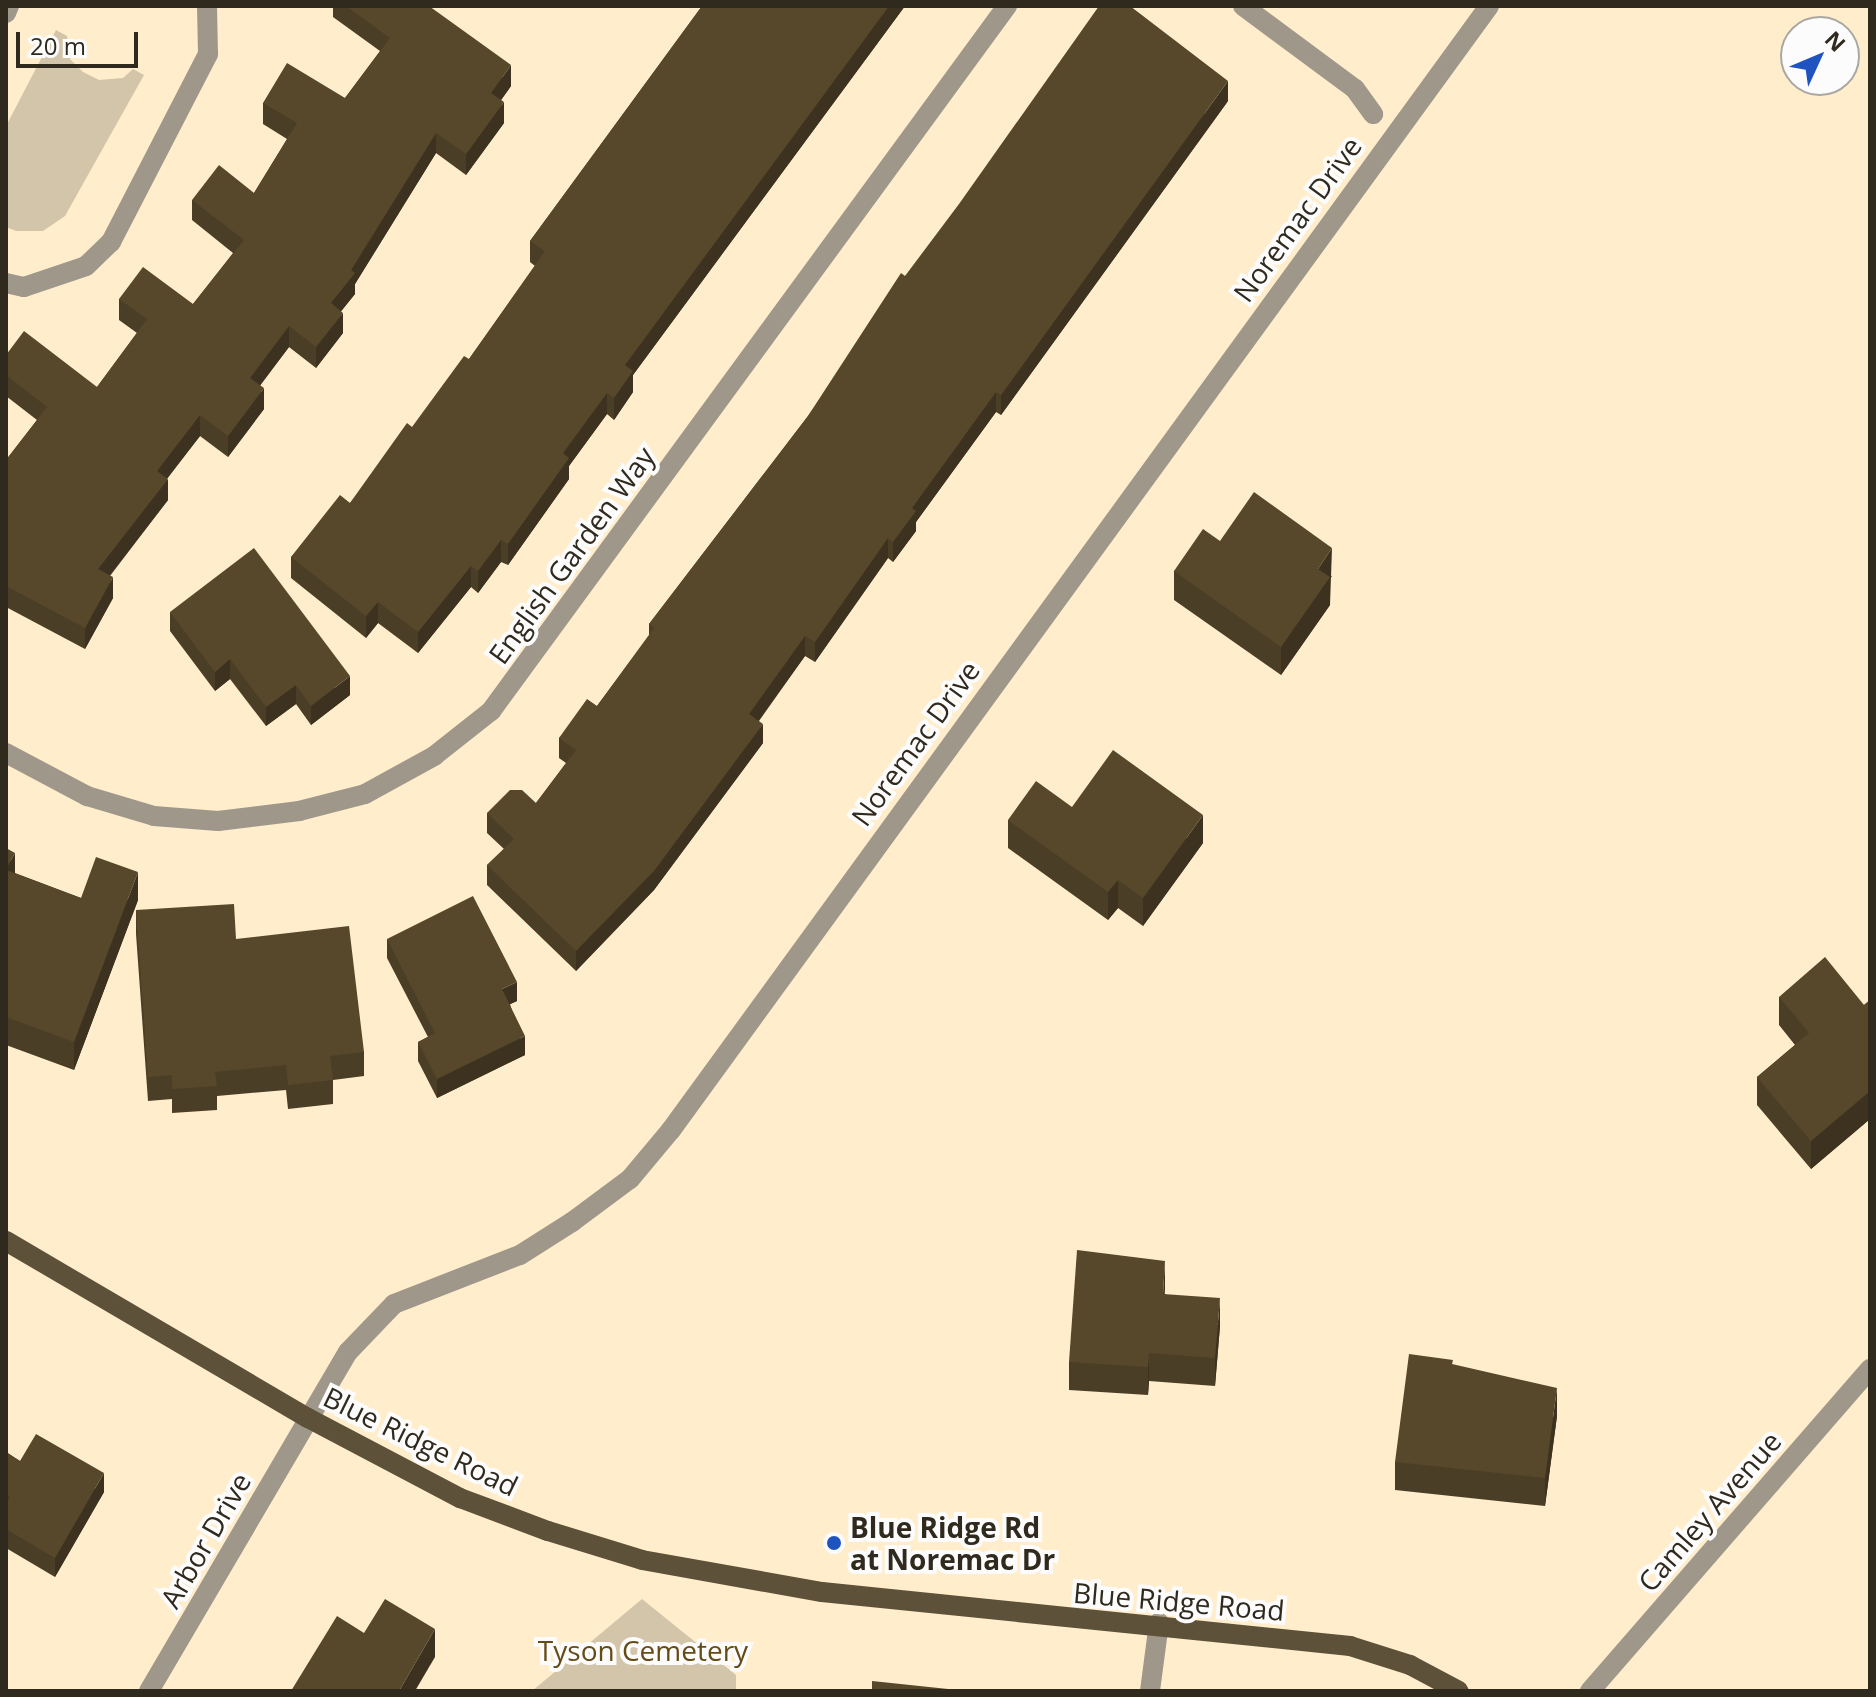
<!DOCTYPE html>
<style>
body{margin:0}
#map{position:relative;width:1876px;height:1697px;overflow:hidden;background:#ffedcc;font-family:"Open Sans",sans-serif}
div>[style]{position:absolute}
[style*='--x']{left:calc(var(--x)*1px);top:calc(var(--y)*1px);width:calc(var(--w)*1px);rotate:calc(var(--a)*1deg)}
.green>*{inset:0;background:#d3c5aa}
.minor>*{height:20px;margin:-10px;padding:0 10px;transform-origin:10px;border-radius:10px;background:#9f988a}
.major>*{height:20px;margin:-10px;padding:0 10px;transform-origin:10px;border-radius:10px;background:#5e5139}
.wall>*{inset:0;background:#4b3e26}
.shaded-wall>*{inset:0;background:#3d321f}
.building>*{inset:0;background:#57482c}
.dots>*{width:22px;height:22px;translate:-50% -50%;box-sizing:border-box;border:4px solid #fcfcfc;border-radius:50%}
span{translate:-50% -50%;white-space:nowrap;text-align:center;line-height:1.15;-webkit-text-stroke:8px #fcfcfc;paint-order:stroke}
.street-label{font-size:28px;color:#30291d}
.poi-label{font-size:28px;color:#30291d;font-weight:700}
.left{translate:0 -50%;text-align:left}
.park-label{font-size:28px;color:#654b15}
.frame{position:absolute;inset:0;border:8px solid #30291d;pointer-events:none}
.north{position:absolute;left:1780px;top:16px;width:80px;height:80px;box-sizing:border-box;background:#fcfcfc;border:2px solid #aaa8a3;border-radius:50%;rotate:46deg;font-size:22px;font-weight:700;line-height:32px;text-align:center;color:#30291d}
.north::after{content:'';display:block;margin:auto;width:28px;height:36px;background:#1f53c0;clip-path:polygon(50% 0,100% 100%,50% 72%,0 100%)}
.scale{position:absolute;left:16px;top:32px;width:122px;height:36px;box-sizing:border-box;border:4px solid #30291d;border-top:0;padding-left:10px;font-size:24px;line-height:28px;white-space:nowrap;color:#30291d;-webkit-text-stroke:6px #fcfcfc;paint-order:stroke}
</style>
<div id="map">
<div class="green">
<i style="clip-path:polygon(56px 30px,67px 36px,70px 59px,83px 72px,99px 80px,123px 78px,133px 69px,144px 75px,65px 216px,43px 231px,16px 231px,6px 227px,6px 126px)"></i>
<i style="clip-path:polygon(642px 1599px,736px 1675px,736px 1691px,532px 1691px)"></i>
</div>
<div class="minor">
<i style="--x:1243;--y:6;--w:139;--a:36.5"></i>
<i style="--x:1355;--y:89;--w:31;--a:54"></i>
<i style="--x:6;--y:13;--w:8;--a:-67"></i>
<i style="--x:6;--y:283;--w:18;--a:13"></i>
<i style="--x:24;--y:287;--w:65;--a:-18.7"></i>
<i style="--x:86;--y:266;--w:35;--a:-44"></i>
<i style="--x:111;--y:242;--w:212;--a:-62.7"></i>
<i style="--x:208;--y:54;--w:48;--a:-91.2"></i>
<i style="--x:6;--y:753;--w:92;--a:28"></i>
<i style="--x:87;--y:796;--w:70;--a:16.6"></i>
<i style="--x:154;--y:816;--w:64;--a:4.5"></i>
<i style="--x:218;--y:821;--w:82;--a:-7"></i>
<i style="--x:299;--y:811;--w:68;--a:-14.4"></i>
<i style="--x:365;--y:794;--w:79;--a:-28.8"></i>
<i style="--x:434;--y:756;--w:73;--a:-38.3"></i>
<i style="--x:491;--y:711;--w:874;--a:-53.8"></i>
<i style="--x:149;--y:1691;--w:393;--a:-59.6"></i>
<i style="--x:348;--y:1352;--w:66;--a:-46.2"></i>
<i style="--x:394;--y:1304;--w:135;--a:-21.3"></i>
<i style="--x:520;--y:1255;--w:62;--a:-32.4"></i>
<i style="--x:572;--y:1222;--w:72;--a:-36.6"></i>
<i style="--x:630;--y:1179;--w:64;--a:-50.1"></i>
<i style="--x:671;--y:1130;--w:1390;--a:-53.95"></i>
<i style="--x:1150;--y:1691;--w:69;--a:-82.5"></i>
<i style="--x:1590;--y:1691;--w:427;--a:-49"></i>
</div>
<div class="major">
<i style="--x:6;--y:1241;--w:350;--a:30.4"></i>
<i style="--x:308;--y:1418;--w:172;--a:27.8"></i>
<i style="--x:460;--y:1498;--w:94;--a:20.6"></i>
<i style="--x:548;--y:1531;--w:98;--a:17.1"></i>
<i style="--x:642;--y:1560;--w:183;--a:10.1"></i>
<i style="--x:822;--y:1592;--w:531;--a:5.84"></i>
<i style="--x:1350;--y:1646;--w:63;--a:17.6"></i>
<i style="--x:1410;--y:1665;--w:55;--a:28"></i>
</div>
<div class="wall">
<i style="clip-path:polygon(333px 6px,429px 6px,511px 86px,501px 100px,504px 123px,466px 175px,436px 153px,355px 284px,355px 294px,341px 311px,343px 333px,316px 368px,289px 347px,260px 385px,264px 409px,228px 457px,200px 436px,167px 478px,168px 500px,110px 576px,113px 598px,85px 649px,6px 607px,6px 460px,37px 420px,6px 396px,6px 355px,97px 387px,137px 333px,119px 320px,119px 299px,193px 304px,233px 253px,192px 220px,192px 200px,254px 193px,287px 139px,263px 124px,263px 103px,345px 98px,380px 51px,333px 17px)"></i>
<i style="clip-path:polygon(702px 6px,905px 6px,633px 375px,633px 392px,614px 420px,607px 414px,569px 466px,569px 479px,508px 565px,501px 562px,478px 593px,471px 587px,418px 653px,378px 623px,366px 638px,291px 578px,291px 557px,350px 503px,469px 359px,535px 266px,530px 262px,530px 241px)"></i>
<i style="clip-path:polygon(1228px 101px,1001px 415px,996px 412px,916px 522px,916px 531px,893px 562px,888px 558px,815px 662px,805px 656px,759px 721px,763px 743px,654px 890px,576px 971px,487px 885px,487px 865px,504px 849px,487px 833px,487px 813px,536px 803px,566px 763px,559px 758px,559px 738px,597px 706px,649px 636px,649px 624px,808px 416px,905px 276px)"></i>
<i style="clip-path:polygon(1220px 541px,1332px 576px,1330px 579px,1330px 605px,1281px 675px,1174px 600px,1174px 571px)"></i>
<i style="clip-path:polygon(170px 612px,350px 695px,311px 725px,296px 704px,266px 726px,230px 679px,215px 691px,170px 631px)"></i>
<i style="clip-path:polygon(1072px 807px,1203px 843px,1143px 926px,1118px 908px,1108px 920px,1008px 848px,1008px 820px)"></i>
<i style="clip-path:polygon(6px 848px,15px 873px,81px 898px,138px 900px,74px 1070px,6px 1045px)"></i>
<i style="clip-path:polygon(136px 910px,364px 1052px,364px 1076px,333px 1080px,333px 1104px,288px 1109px,286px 1090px,217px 1096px,217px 1110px,172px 1113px,172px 1099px,148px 1101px,136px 934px)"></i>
<i style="clip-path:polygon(387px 939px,517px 1001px,510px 1004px,525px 1055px,437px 1098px,418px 1061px,418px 1042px,428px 1037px,387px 958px)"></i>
<i style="clip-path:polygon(1779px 997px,1864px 1005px,1870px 1000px,1870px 1119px,1811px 1169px,1757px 1105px,1757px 1077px,1795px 1045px,1779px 1025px)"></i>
<i style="clip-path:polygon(1165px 1294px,1220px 1326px,1215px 1386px,1149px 1381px,1148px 1395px,1069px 1390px,1069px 1362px)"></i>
<i style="clip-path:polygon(1557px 1416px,1545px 1506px,1395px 1490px,1395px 1462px)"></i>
<i style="clip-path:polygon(6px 1452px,20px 1461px,104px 1492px,55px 1577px,6px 1548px)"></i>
</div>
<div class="shaded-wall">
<i style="clip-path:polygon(889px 6px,905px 6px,633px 375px,633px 392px,614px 420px,614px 398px,625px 365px)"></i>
<i style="clip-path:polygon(511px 65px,511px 86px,491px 114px,491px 93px)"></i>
<i style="clip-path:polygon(1228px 81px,1228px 101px,1001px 415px,1001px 395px)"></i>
<i style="clip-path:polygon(504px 102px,504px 123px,466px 175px,466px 154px)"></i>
<i style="clip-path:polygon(436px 133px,436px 153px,355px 284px,355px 294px,331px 324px,331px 303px)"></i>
<i style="clip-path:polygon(343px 313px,343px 333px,316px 368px,316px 347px)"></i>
<i style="clip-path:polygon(289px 326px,289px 347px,250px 399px,250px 378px)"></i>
<i style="clip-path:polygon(264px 388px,264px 409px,228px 457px,228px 436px)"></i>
<i style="clip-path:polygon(996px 392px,996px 412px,916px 522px,916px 531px,893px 562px,893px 542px,912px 508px)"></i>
<i style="clip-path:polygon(607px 393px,607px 414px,569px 466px,569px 479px,508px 565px,508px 544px,563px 453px)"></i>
<i style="clip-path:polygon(200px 415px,200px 436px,157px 492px,157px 471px)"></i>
<i style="clip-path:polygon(168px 479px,168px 500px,98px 590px,98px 569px)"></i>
<i style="clip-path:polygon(888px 538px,888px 558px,815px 662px,815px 642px)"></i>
<i style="clip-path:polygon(501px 540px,501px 562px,478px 593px,478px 571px)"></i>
<i style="clip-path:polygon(1332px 548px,1330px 605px,1281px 675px,1281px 647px,1318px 569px)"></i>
<i style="clip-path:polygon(471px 566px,471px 587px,418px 653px,418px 632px)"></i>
<i style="clip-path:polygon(113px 577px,113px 598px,85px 649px,85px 628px)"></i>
<i style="clip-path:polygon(378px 602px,378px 623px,366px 638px,366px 616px)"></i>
<i style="clip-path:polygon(805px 636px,805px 656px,749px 733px,749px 714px)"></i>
<i style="clip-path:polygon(230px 659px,230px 679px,215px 691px,215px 672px)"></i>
<i style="clip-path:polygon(350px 676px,350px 695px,311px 725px,311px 706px)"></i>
<i style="clip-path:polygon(296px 685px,296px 704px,266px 726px,266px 707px)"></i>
<i style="clip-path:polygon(763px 724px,763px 743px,654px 890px,576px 971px,576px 951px)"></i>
<i style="clip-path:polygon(1203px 815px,1203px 843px,1143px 926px,1143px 898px)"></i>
<i style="clip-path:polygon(15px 853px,15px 881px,6px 869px)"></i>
<i style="clip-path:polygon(138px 872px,138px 900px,74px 1070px,74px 1042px)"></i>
<i style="clip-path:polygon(1118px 880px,1118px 908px,1108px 920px,1108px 892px)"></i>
<i style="clip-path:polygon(517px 982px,517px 1001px,502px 1008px,502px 989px)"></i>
<i style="clip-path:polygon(525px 1036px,525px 1055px,437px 1098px,437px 1079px)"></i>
<i style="clip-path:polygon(1870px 1091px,1870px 1119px,1811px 1169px,1811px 1141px)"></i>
<i style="clip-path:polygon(1165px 1261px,1165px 1289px,1163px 1322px,1163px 1294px)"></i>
<i style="clip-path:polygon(1220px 1298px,1220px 1326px,1215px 1386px,1215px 1358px)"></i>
<i style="clip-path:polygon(1149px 1353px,1149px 1381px,1148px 1395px,1148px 1367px)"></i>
<i style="clip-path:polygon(1557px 1388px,1557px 1416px,1545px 1506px,1545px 1478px)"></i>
<i style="clip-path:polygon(104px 1473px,104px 1492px,55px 1577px,55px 1558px)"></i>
<i style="clip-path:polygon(435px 1629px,435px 1657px,415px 1691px,399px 1691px)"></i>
</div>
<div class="building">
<i style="clip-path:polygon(346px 6px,429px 6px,511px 65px,491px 93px,504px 102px,466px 154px,436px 133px,351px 270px,355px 273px,331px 303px,343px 313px,316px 347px,289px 326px,250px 378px,264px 388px,228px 436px,200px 415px,157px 471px,168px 479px,98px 569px,113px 577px,85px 628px,6px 586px,6px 460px,47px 407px,6px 375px,6px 355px,24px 331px,97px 387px,147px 319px,119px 299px,143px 267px,193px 304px,244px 240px,192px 200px,219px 165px,254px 193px,297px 123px,263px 103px,287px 63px,345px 98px,390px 38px)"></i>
<i style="clip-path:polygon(702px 6px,889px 6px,625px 365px,633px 371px,614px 398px,607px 393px,563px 453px,569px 458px,508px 544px,501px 540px,478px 571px,471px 566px,418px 632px,378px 602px,366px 616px,291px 557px,340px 495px,350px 503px,407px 423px,412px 427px,464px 356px,469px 359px,545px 251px,530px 241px)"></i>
<i style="clip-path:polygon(1099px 6px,1130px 6px,1228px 81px,1001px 395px,996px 392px,912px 508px,916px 511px,893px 542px,888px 538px,815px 642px,805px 636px,749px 714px,763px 724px,654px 871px,576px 951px,487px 865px,514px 839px,487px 813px,510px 790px,522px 790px,536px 803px,576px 750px,559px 738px,587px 699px,597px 706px,654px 628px,649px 624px,808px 416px,901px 273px,905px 276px,959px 204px)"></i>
<i style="clip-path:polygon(1254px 492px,1332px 548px,1318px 569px,1330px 577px,1281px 647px,1174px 571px,1203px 529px,1220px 541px)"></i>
<i style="clip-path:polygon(254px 548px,350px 676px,311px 706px,296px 685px,266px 707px,230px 659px,215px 672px,170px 612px)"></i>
<i style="clip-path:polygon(1113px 750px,1203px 815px,1143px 898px,1118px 880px,1108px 892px,1008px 820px,1036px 781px,1072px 807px)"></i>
<i style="clip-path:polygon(6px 848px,15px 853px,6px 869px)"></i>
<i style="clip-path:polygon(96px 857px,138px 872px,74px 1042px,6px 1017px,6px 870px,81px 898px)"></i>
<i style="clip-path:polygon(473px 896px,517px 982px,502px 989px,525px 1036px,437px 1079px,418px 1042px,435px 1033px,387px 939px)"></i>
<i style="clip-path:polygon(234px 904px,236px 939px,349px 926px,364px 1052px,330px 1056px,333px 1080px,288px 1085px,286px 1065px,215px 1072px,217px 1086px,172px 1089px,172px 1075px,148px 1077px,136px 910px)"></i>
<i style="clip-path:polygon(1825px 957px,1864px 1005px,1870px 1000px,1870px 1091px,1811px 1141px,1757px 1077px,1809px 1033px,1779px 997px)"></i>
<i style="clip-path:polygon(1077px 1250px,1165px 1261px,1163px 1294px,1220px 1298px,1215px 1358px,1149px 1353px,1148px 1367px,1069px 1362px)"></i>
<i style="clip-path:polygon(1409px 1354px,1453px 1360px,1452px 1364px,1557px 1388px,1545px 1478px,1395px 1462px)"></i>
<i style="clip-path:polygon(36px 1434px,104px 1473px,55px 1558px,6px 1529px,6px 1503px,10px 1497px,6px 1495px,6px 1452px,20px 1461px)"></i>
<i style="clip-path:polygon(385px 1599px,435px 1629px,399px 1691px,291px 1691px,337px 1616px,364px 1633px)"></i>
<i style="clip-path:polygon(872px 1681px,967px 1691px,872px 1691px)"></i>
</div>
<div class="dots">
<i style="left:834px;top:1543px;background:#1f53c0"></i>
</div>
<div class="street-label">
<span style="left:1297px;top:219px;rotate:-54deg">Noremac Drive</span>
<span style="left:571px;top:555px;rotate:-54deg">English Garden Way</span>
<span style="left:915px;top:743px;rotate:-54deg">Noremac Drive</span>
<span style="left:421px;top:1441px;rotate:26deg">Blue Ridge Road</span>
<span style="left:1709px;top:1511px;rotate:-49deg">Camley Avenue</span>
<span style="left:205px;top:1540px;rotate:-60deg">Arbor Drive</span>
<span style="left:1179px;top:1601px;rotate:5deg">Blue Ridge Road</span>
</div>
<div class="poi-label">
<span class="left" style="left:850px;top:1543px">Blue Ridge Rd<br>at Noremac Dr</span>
</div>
<div class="park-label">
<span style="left:643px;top:1650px">Tyson Cemetery</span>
</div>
<div class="frame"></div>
<div class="north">N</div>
<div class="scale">20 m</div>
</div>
